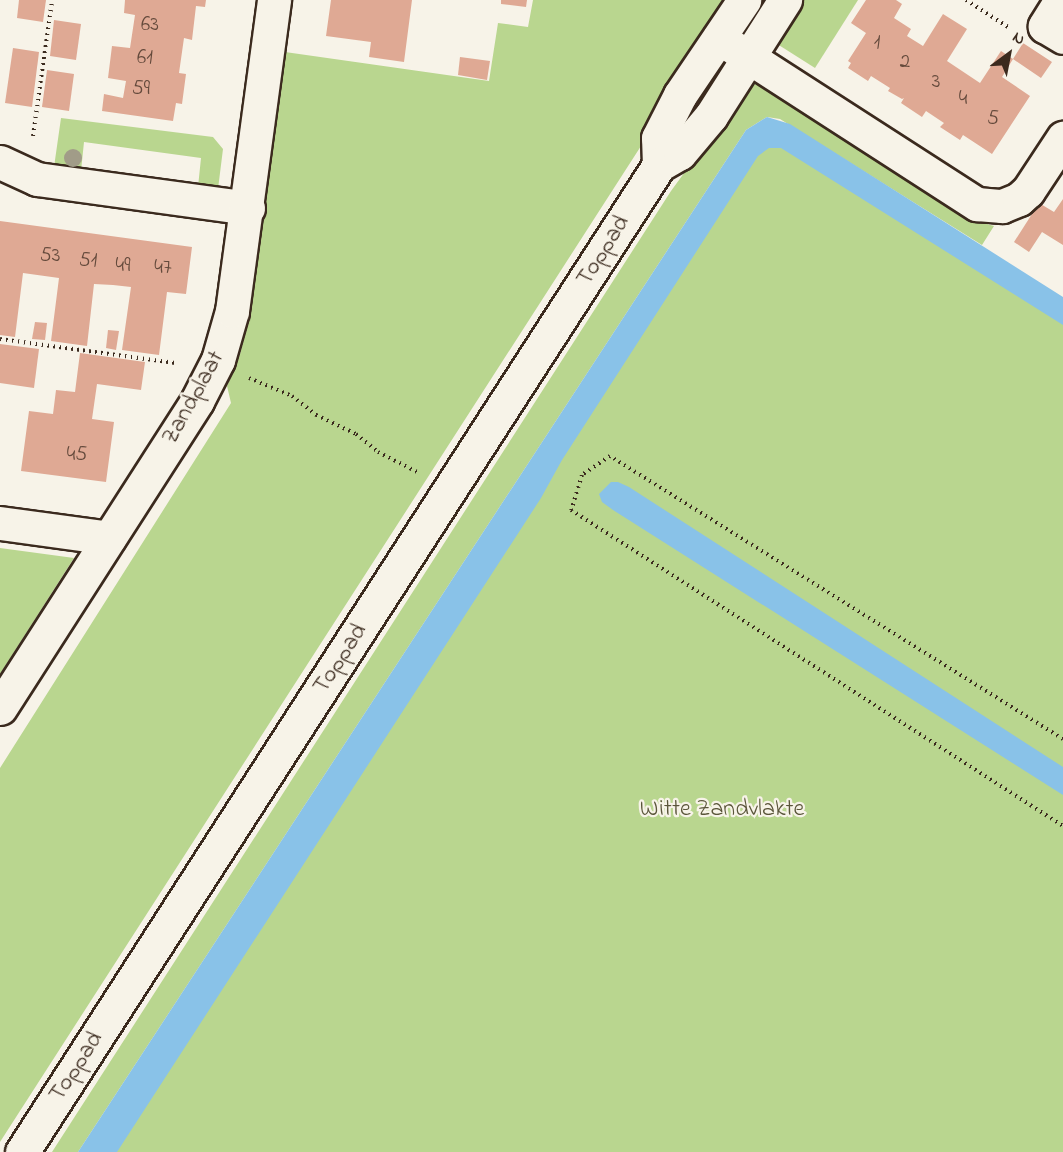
<!DOCTYPE html>
<style>
body{margin:0}
#map{position:relative;width:1063px;height:1152px;overflow:hidden;background:#f7f3e8;font-family:"Indie Flower",sans-serif}
div>[style]{position:absolute}
[style*='--x']{left:calc(var(--x)*1px);top:calc(var(--y)*1px);width:calc(var(--w)*1px);rotate:calc(var(--a)*1deg)}
.green>*{inset:0;background:#b9d68f}
.water>*{inset:0;background:#89c2e8}
.building>*{inset:0;background:#dfa994}
.path>*{height:4px;margin-top:-2px;transform-origin:0;background:repeating-linear-gradient(90deg,#3b2a1e 0 1.5px,transparent 0 6px)}
.roads{filter:drop-shadow(2px 0 #3b2a1e) drop-shadow(-2px 0 #3b2a1e) drop-shadow(0 2px #3b2a1e) drop-shadow(0 -2px #3b2a1e)}
.minor>*{height:33px;margin:-16.5px;padding:0 16.5px;transform-origin:16.5px;border-radius:16.5px;background:#f7f3e8}
.trees>*{width:18px;height:18px;margin:-9px;border-radius:50%;background:#a19c88}
span{translate:-50% -50%;white-space:nowrap;text-align:center;line-height:1.15;-webkit-text-stroke:4.5px #f7f3e8;paint-order:stroke}
.number-label{font-size:21px;color:#644a3c}
.number-label span{-webkit-text-stroke-width:0}
.street-label{font-size:24px;color:#3b2a1e}
.park-label{font-size:24px;color:#5a553a}
.north{position:absolute;left:979px;top:24px;width:60px;height:60px;-webkit-text-stroke:4px #f7f3e8;paint-order:stroke;rotate:32deg;font-size:16px;font-weight:700;line-height:24px;text-align:center;color:#3b2a1e}
.north::after{content:'';display:block;margin:auto;width:21px;height:27px;background:#3b2a1e;clip-path:polygon(50% 0,100% 100%,50% 72%,0 100%)}
</style>
<div id="map">
<div class="green">
<i style="clip-path:polygon(533px 0,728px 0,670px 90px,641px 146px,0 1142px,0 768px,231px 403px,227px 386px,240px 354px,249px 319px,285px 52px,489px 81px,498px 23px,528px 27px)"></i>
<i style="clip-path:polygon(801px 0,858px 0,815px 68px,774px 42px)"></i>
<i style="clip-path:polygon(749px 84px,764px 85px,973px 220px,994px 226px,982px 245px,780px 119px,767px 117px,746px 130px,78px 1152px,52px 1152px,671px 191px)"></i>
<i style="clip-path:polygon(61px 118px,213px 137px,223px 149px,218px 189px,198px 187px,201px 158px,84px 142px,81px 171px,54px 167px)"></i>
<i style="clip-path:polygon(782px 132px,1063px 313px,1063px 1152px,95px 1152px,753px 137px)"></i>
<i style="clip-path:polygon(0 548px,74px 558px,0 674px)"></i>
</div>
<div class="water">
<i style="clip-path:polygon(767px 117px,790px 124px,1063px 297px,1063px 325px,781px 148px,769px 148px,758px 156px,562px 460px,541px 498px,117px 1152px,78px 1152px,746px 130px)"></i>
<i style="clip-path:polygon(611px 482px,618px 482px,629px 487px,1063px 767px,1063px 795px,613px 510px,602px 502px,599px 494px)"></i>
</div>
<div class="building">
<i style="clip-path:polygon(19px 0,46px 0,43px 22px,17px 18px)"></i>
<i style="clip-path:polygon(125px 0,206px 0,205px 7px,196px 6px,192px 40px,184px 38px,179px 73px,186px 74px,182px 104px,176px 103px,173px 121px,102px 111px,104px 94px,123px 98px,126px 81px,108px 78px,112px 46px,130px 48px,135px 15px,124px 13px)"></i>
<i style="clip-path:polygon(331px 0,412px 0,404px 62px,369px 57px,371px 42px,326px 36px)"></i>
<i style="clip-path:polygon(501px 0,527px 0,526px 7px,501px 4px)"></i>
<i style="clip-path:polygon(866px 0,896px 0,902px 4px,894px 18px,911px 29px,907px 36px,923px 46px,943px 14px,967px 29px,947px 61px,980px 83px,1001px 51px,1013px 59px,1023px 43px,1052px 62px,1041px 78px,1013px 59px,1002px 77px,1030px 96px,992px 154px,963px 135px,960px 140px,940px 127px,944px 123px,926px 111px,922px 117px,901px 103px,904px 98px,902px 99px,888px 91px,890px 88px,871px 76px,868px 81px,848px 68px,851px 63px,848px 61px,866px 33px,851px 23px)"></i>
<i style="clip-path:polygon(54px 20px,81px 24px,76px 60px,50px 56px)"></i>
<i style="clip-path:polygon(13px 48px,39px 52px,32px 107px,5px 103px)"></i>
<i style="clip-path:polygon(460px 57px,490px 61px,487px 80px,458px 75px)"></i>
<i style="clip-path:polygon(47px 70px,74px 74px,69px 111px,42px 107px)"></i>
<i style="clip-path:polygon(1063px 199px,1063px 245px,1042px 232px,1029px 252px,1014px 242px,1039px 203px,1054px 212px)"></i>
<i style="clip-path:polygon(0 221px,192px 247px,186px 294px,167px 292px,159px 355px,122px 350px,131px 287px,113px 285px,94px 284px,87px 346px,51px 341px,59px 278px,23px 273px,15px 337px,0 335px)"></i>
<i style="clip-path:polygon(35px 322px,47px 323px,45px 340px,32px 339px)"></i>
<i style="clip-path:polygon(108px 330px,119px 331px,116px 350px,106px 348px)"></i>
<i style="clip-path:polygon(0 344px,39px 349px,34px 388px,0 383px)"></i>
<i style="clip-path:polygon(80px 353px,145px 362px,141px 390px,97px 384px,92px 419px,114px 422px,106px 482px,21px 471px,29px 411px,53px 414px,56px 390px,75px 392px)"></i>
</div>
<div class="path">
<i style="--x:966;--y:0;--w:50;--a:32.7"></i>
<i style="--x:33;--y:136;--w:137;--a:-82"></i>
<i style="--x:0;--y:339;--w:177;--a:7.8"></i>
<i style="--x:249;--y:378;--w:47;--a:22.7"></i>
<i style="--x:292;--y:396;--w:31;--a:38"></i>
<i style="--x:316;--y:415;--w:44;--a:25.4"></i>
<i style="--x:356;--y:434;--w:28;--a:39"></i>
<i style="--x:378;--y:452;--w:44;--a:27.1"></i>
<i style="--x:1063;--y:739;--w:534;--a:-148.01"></i>
<i style="--x:610;--y:456;--w:34;--a:146"></i>
<i style="--x:582;--y:475;--w:37;--a:107"></i>
<i style="--x:571;--y:510;--w:585;--a:32.71"></i>
</div>
<div class="roads">
<div class="minor">
<i style="--x:1061;--y:0;--w:31;--a:122"></i>
<i style="--x:1045;--y:26;--w:21;--a:31"></i>
<i style="--x:719;--y:38;--w:307;--a:32.8"></i>
<i style="--x:977;--y:204;--w:25;--a:5"></i>
<i style="--x:1002;--y:206;--w:18;--a:-22"></i>
<i style="--x:1019;--y:199;--w:12;--a:-42"></i>
<i style="--x:1028;--y:191;--w:64;--a:-56.6"></i>
<i style="--x:0;--y:162;--w:41;--a:24.7"></i>
<i style="--x:37;--y:179;--w:213;--a:7.8"></i>
<i style="--x:659;--y:165;--w:27;--a:-92"></i>
<i style="--x:658;--y:138;--w:48;--a:-62.9"></i>
<i style="--x:680;--y:95;--w:115;--a:-56"></i>
<i style="--x:0;--y:523;--w:110;--a:7.8"></i>
<i style="--x:0;--y:708;--w:365;--a:-57.3"></i>
<i style="--x:197;--y:401;--w:46;--a:-62.9"></i>
<i style="--x:218;--y:360;--w:51;--a:-74.1"></i>
<i style="--x:232;--y:311;--w:314;--a:-82.3"></i>
<i style="--x:22;--y:1152;--w:1175;--a:-57.16"></i>
<i style="--x:659;--y:165;--w:24;--a:-30"></i>
<i style="--x:680;--y:153;--w:48;--a:-50"></i>
<i style="--x:711;--y:116;--w:138;--a:-57.5"></i>
</div>
</div>
<div class="trees">
<i style="left:73px;top:158px"></i>
</div>
<div class="number-label">
<span style="left:150px;top:25px">63</span>
<span style="left:877px;top:43px">1</span>
<span style="left:145px;top:58px">61</span>
<span style="left:905px;top:62px">2</span>
<span style="left:936px;top:82px">3</span>
<span style="left:141px;top:89px">59</span>
<span style="left:963px;top:99px">4</span>
<span style="left:993px;top:119px">5</span>
<span style="left:50px;top:256px">53</span>
<span style="left:88px;top:261px">51</span>
<span style="left:123px;top:266px">49</span>
<span style="left:163px;top:268px">47</span>
<span style="left:77px;top:455px">45</span>
</div>
<div class="street-label">
<span style="left:604px;top:251px;rotate:-58deg">Toppad</span>
<span style="left:194px;top:398px;rotate:-61deg">Zandplaat</span>
<span style="left:341px;top:659px;rotate:-57deg">Toppad</span>
<span style="left:77px;top:1067px;rotate:-57deg">Toppad</span>
</div>
<div class="park-label">
<span style="left:722px;top:810px">Witte Zandvlakte</span>
</div>
<div class="north">N</div>
</div>
